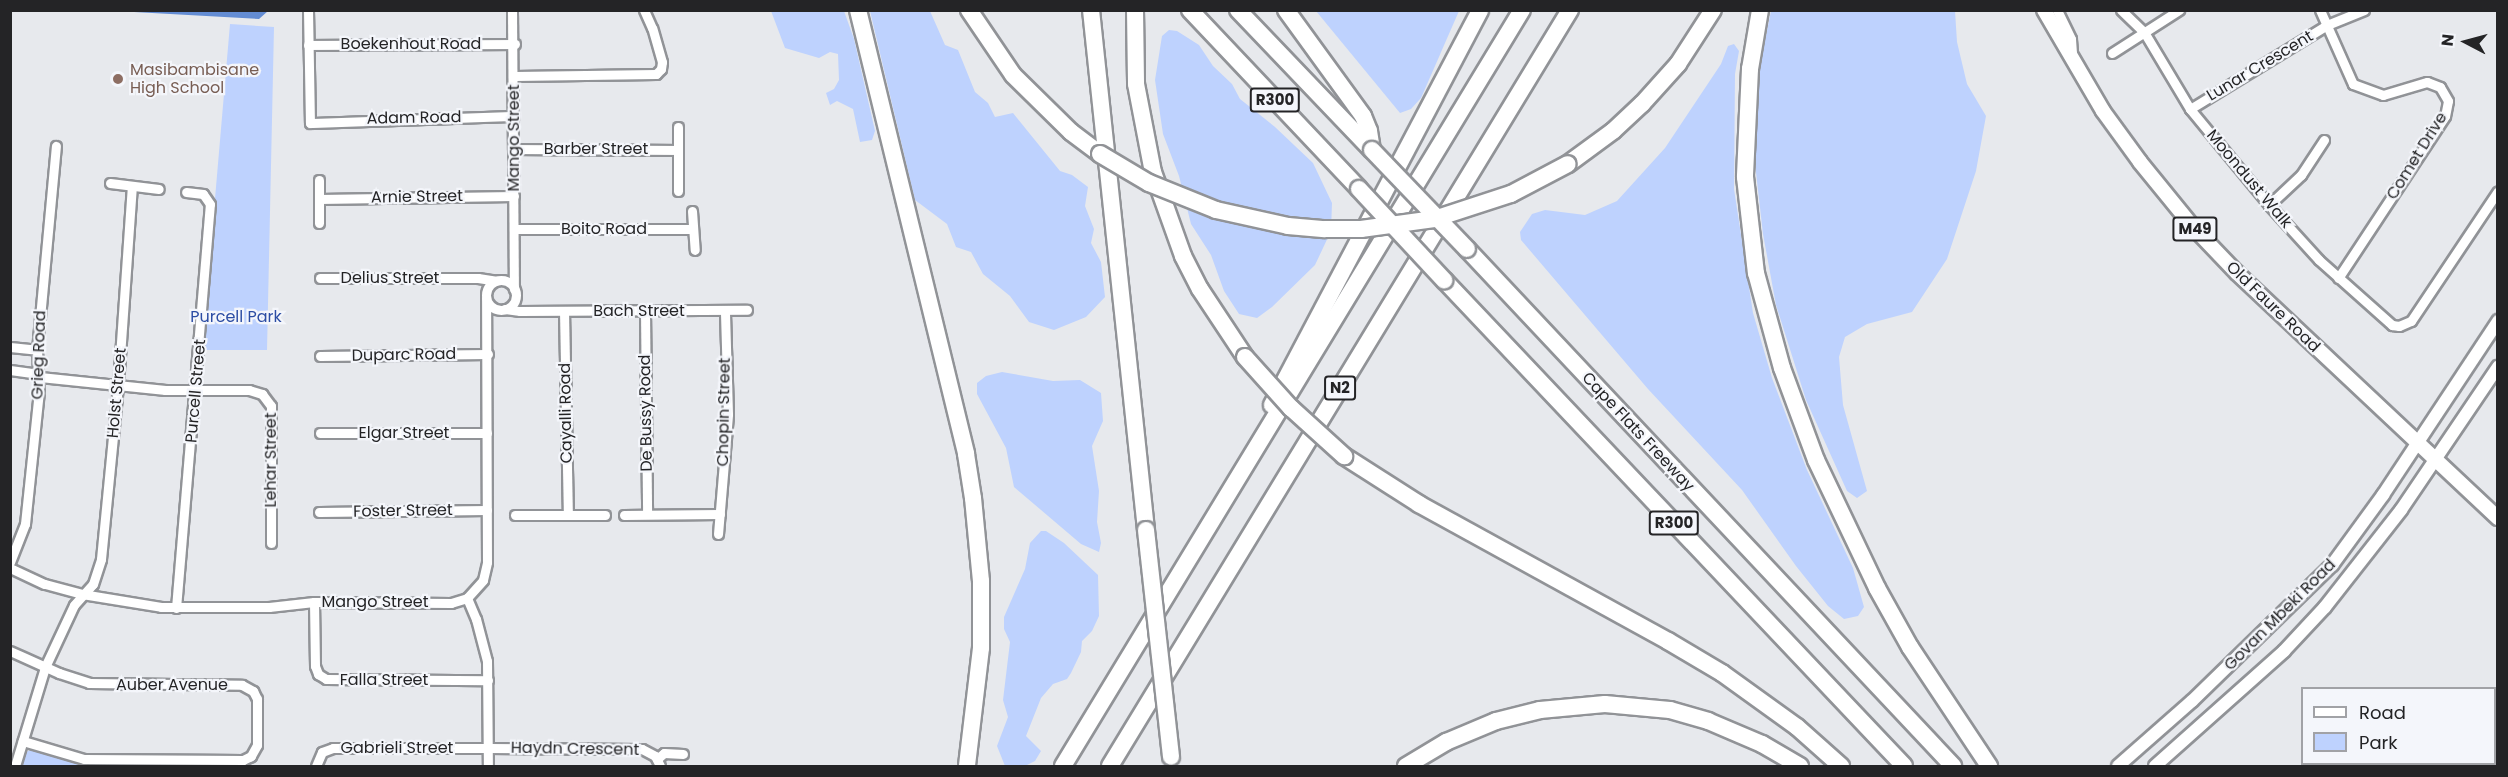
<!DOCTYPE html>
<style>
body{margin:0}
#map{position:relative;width:2508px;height:777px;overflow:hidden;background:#e7e9ed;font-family:Poppins,sans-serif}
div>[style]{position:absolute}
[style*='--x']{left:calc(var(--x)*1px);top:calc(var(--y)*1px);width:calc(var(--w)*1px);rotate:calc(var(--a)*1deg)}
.green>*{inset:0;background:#bed2fe}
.water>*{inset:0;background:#638cd3}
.roads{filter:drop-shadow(2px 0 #919397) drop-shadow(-2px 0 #919397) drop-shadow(0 2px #919397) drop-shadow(0 -2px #919397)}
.minor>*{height:9px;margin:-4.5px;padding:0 4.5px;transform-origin:4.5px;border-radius:4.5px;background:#fff}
.minor>.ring{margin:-4.5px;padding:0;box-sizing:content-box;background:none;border:9px solid #fff;border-radius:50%}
.secondary>*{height:12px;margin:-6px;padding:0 6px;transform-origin:6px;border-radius:6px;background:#fff}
.primary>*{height:14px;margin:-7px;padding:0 7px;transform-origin:7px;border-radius:7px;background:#fff}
.motorway>*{height:16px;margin:-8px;padding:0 8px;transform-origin:8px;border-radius:8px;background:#fff}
.bridges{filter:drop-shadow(2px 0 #919397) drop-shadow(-2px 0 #919397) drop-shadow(0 2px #919397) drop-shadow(0 -2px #919397)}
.motorway-bridge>*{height:16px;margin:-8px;padding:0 8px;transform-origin:8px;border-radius:8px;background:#fff}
.dots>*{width:16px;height:16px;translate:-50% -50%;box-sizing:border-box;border:3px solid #f4f6fb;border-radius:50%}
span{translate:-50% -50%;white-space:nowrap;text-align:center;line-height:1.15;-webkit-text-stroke:4.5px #f4f6fb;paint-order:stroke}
.shield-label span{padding:2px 4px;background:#f4f6fb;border:2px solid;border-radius:4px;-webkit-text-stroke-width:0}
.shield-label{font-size:15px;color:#242426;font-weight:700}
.street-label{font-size:16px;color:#242426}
.education-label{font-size:16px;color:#785e54}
.left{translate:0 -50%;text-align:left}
.park-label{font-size:16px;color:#2c4da4}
.frame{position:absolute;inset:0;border:12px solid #242426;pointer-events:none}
.legend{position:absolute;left:2301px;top:687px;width:195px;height:78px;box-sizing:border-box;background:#f4f6fb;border:2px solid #a1a2a6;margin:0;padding:8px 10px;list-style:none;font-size:18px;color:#242426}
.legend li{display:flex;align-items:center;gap:12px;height:30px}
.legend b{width:30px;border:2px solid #a1a2a6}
.north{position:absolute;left:2436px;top:12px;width:60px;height:60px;-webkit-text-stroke:4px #f4f6fb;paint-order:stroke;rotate:276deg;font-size:16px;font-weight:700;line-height:24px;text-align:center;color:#242426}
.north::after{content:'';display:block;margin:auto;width:21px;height:27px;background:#242426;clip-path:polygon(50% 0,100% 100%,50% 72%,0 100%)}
</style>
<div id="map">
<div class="green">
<i style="clip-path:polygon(792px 10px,844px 11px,854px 39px,875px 131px,872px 140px,860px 142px,853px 109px,837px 101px,830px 105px,826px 93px,834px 89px,839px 80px,838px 54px,830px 52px,819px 58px,785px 48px,771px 11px)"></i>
<i style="clip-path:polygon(870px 11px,930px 11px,945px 45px,958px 50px,975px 92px,988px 103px,995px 117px,1013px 113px,1060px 171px,1072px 175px,1088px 187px,1085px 206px,1094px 229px,1091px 243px,1101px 262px,1105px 297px,1086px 317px,1054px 330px,1029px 322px,1010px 296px,983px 274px,971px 252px,956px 247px,947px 224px,915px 200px)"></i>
<i style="clip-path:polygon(1316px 11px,1459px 11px,1421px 98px,1411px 109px,1400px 113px)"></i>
<i style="clip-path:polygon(1771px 11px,1955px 11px,1957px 42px,1967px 84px,1986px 116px,1976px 171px,1947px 259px,1912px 312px,1867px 324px,1845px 337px,1839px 357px,1843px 405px,1867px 491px,1857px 498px,1847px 491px,1806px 400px,1776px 305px,1763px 234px,1753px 146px,1758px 75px)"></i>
<i style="clip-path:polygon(230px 24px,274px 27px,267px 350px,202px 350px)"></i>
<i style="clip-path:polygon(1169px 30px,1177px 31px,1199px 45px,1213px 66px,1232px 84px,1240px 99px,1275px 127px,1313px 163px,1332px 203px,1331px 231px,1315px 265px,1272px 307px,1257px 318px,1239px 314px,1224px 291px,1211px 255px,1191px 224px,1179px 176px,1163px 134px,1155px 80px,1162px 36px)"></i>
<i style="clip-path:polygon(1734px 44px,1739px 51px,1735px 74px,1734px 189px,1753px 313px,1772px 378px,1807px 470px,1853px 568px,1864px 607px,1858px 616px,1844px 619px,1828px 606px,1796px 566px,1742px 490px,1648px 389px,1521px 240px,1520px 232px,1532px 214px,1545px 210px,1585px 215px,1617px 201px,1665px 148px,1721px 64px,1728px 46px)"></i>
<i style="clip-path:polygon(1002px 372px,1053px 381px,1080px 380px,1101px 393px,1103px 421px,1092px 446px,1099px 491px,1097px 522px,1101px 543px,1099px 552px,1081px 544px,1014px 487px,1006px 448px,977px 394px,977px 383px,986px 376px)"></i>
<i style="clip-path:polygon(1041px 531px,1046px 531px,1064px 543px,1098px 575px,1099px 616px,1092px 631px,1082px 641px,1081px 652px,1071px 673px,1067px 679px,1053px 684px,1041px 698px,1026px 736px,1041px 751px,1035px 761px,1025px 766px,1005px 766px,997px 746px,1008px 717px,1003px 700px,1010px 642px,1004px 629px,1004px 617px,1025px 569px,1030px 543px)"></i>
<i style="clip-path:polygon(33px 748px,85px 763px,84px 766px,20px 766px,25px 753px)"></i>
</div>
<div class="water">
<i style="clip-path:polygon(268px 11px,259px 19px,116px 11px,268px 10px)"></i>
</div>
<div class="roads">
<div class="minor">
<i style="--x:308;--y:10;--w:113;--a:89"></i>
<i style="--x:310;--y:123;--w:204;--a:-2"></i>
<i style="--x:512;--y:10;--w:279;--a:89.6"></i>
<i style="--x:2057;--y:10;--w:32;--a:64"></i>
<i style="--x:2071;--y:39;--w:16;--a:86"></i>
<i style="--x:2121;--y:10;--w:32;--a:44"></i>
<i style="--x:2144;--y:32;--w:90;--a:59.1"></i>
<i style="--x:2190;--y:109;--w:124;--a:50.5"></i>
<i style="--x:2269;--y:205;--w:74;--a:47.7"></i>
<i style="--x:2319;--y:260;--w:98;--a:41.7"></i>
<i style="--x:2392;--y:325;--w:7;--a:8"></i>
<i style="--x:2399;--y:326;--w:13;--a:-23"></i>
<i style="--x:2411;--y:321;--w:156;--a:-56.2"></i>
<i style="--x:2320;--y:10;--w:81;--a:66"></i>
<i style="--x:2353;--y:84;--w:32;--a:20"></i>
<i style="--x:2383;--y:95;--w:46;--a:-16.5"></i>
<i style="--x:2427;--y:82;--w:14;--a:21"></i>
<i style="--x:2440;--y:87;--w:16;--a:60"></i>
<i style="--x:2448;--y:101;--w:15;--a:101"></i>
<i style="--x:2445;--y:116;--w:194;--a:123.4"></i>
<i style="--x:308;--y:45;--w:207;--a:-0.3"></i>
<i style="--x:2112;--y:53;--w:80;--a:-32.7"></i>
<i style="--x:515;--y:76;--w:141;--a:-0.8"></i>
<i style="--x:656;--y:74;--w:7;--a:-45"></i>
<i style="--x:661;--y:69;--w:7;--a:-82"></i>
<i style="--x:662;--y:62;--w:35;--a:-106"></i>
<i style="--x:652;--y:28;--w:20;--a:-114"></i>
<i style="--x:2190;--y:109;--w:161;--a:-31.5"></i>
<i style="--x:2327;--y:25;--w:40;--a:-22"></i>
<i style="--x:678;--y:127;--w:64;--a:90"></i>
<i style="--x:514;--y:149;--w:164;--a:0.3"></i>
<i style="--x:319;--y:180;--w:43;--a:90"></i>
<i style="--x:110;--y:183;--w:49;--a:7"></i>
<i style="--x:319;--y:199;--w:195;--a:-0.9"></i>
<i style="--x:2269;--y:205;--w:44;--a:-43.2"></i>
<i style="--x:2301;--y:175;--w:42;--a:-56.7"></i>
<i style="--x:692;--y:211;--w:39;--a:86"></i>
<i style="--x:514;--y:229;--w:179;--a:0"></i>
<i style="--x:320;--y:278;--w:158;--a:0"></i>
<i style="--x:478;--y:278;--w:18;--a:9"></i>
<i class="ring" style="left:486px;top:280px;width:21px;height:21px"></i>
<i style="--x:505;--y:309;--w:15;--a:8"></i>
<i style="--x:520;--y:311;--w:227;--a:-0.3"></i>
<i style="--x:564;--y:311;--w:204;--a:88.9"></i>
<i style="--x:645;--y:311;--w:203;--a:89.4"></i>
<i style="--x:10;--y:347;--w:27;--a:6"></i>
<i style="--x:320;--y:356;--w:168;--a:-0.7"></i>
<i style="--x:10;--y:370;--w:22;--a:8"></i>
<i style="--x:32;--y:373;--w:9;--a:27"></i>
<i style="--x:40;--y:377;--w:126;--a:5.9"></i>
<i style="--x:165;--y:390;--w:84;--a:0"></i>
<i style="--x:249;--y:390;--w:14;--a:17"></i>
<i style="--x:262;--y:394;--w:15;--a:53"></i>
<i style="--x:271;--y:406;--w:137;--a:90"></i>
<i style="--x:320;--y:433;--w:167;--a:0"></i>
<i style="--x:319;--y:512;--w:168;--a:-0.7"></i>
<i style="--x:515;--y:515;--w:90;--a:0"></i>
<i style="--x:624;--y:515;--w:96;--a:-0.6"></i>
<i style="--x:718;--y:534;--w:120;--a:-85.2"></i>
<i style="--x:728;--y:414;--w:104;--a:-91.7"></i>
<i style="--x:10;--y:562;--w:41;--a:-68.5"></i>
<i style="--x:25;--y:524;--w:134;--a:-84"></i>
<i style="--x:39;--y:391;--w:41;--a:-92.8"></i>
<i style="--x:37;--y:350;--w:205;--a:-84.7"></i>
<i style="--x:10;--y:568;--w:38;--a:25"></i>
<i style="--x:45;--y:584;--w:38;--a:15"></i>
<i style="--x:82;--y:594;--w:80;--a:9.3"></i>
<i style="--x:161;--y:607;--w:108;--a:0"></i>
<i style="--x:269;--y:607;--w:45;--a:-6.3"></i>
<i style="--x:314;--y:602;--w:137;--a:0.4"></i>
<i style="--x:451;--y:603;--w:17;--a:-17"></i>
<i style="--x:467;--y:598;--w:24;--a:-48"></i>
<i style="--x:483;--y:580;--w:18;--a:-77"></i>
<i style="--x:487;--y:562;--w:264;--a:-90.2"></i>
<i style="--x:467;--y:598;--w:23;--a:67"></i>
<i style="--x:476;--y:619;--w:43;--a:75.3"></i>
<i style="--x:487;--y:661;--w:105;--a:89.5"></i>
<i style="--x:314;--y:602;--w:64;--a:89.1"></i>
<i style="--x:315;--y:666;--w:9;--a:69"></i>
<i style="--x:318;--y:674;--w:9;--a:32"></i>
<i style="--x:326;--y:679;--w:162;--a:0.4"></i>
<i style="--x:176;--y:608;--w:405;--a:-85.2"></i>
<i style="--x:210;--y:204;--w:12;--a:-125"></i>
<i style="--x:203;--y:194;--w:17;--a:-173"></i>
<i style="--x:10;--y:651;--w:54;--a:24.2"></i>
<i style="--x:59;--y:673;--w:32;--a:18"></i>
<i style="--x:89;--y:683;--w:153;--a:0.7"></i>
<i style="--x:242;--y:685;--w:13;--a:29"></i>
<i style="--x:253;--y:691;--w:9;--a:63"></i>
<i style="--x:257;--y:699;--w:46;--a:90"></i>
<i style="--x:257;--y:745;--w:13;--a:119"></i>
<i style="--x:251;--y:756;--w:9;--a:153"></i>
<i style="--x:243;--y:760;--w:159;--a:-179.6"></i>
<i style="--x:84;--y:759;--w:64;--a:-163.6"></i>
<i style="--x:657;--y:759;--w:9;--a:-41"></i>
<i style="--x:664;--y:753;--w:19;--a:3"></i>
<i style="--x:15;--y:766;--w:103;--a:-73.1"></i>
<i style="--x:45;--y:667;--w:68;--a:-64.9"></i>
<i style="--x:74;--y:605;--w:28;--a:-48"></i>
<i style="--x:93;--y:584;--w:26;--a:-72"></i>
<i style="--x:101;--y:559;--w:175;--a:-84.4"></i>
<i style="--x:118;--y:385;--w:199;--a:-86"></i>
<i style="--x:316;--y:766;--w:15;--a:-67"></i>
<i style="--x:322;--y:752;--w:12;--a:-20"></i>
<i style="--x:333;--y:748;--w:155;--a:0"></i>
<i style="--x:488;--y:748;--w:154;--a:0.4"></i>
<i style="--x:642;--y:749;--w:15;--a:28"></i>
<i style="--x:655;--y:756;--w:11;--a:63"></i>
<i style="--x:2494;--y:766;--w:4;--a:-27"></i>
</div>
<div class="secondary">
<i style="--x:2118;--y:766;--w:98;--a:-41.3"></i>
<i style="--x:2192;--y:701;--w:195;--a:-44.2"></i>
<i style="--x:2332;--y:565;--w:87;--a:-53.9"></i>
<i style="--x:2383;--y:495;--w:209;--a:-56.5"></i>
<i style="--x:2155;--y:766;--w:173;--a:-41.7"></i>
<i style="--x:2284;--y:651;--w:60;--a:-47"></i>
<i style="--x:2325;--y:607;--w:123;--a:-51.9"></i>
<i style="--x:2401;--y:510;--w:173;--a:-55.9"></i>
</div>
<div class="primary">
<i style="--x:2044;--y:10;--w:117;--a:59.7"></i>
<i style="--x:2103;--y:111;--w:63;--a:54"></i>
<i style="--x:2140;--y:162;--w:84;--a:50.8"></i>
<i style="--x:2193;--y:227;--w:64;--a:46.3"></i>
<i style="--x:2237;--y:273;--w:358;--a:43.2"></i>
</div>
<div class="motorway">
<i style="--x:858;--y:10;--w:457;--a:76.3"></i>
<i style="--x:966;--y:454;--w:45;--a:81"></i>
<i style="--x:973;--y:498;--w:83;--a:84.5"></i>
<i style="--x:981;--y:581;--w:67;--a:90"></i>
<i style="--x:981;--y:648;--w:119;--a:96.8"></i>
<i style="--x:969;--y:10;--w:78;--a:55.9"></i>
<i style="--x:1013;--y:75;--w:81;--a:44.5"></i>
<i style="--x:1071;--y:132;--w:36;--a:37"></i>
<i style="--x:1091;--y:10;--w:523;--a:83.96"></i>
<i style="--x:1135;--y:10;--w:74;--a:89.2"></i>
<i style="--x:1136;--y:84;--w:90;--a:79.1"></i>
<i style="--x:1153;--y:172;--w:89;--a:70.3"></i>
<i style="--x:1183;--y:256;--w:37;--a:63"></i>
<i style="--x:1200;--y:289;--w:82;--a:56.5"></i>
<i style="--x:1190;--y:10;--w:246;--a:46.6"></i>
<i style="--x:1238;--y:10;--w:194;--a:46.3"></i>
<i style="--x:1286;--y:10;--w:131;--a:54"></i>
<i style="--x:1363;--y:116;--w:16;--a:68"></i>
<i style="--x:1369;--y:131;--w:19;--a:81"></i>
<i style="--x:1760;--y:10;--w:60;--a:99.6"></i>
<i style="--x:1750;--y:69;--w:108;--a:92.7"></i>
<i style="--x:1745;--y:177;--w:97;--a:83.5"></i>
<i style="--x:1756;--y:273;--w:98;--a:74.7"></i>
<i style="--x:1782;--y:368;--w:98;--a:69.7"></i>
<i style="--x:1816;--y:460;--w:142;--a:64.5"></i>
<i style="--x:1877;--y:588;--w:68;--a:60.8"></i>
<i style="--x:1910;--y:647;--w:143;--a:56.4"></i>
<i style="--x:1568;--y:164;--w:56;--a:-36.3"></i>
<i style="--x:1613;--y:131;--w:40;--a:-43"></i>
<i style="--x:1642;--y:104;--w:54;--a:-48"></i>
<i style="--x:1678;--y:64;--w:64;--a:-57.1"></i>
<i style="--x:1467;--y:249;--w:710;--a:46.77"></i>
<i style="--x:1444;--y:280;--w:669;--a:46.57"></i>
<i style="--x:1272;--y:405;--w:446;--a:-62.2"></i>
<i style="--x:1344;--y:456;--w:89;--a:32.6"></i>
<i style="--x:1419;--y:504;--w:284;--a:28.8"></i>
<i style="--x:1668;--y:641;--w:63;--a:30.7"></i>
<i style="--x:1722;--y:673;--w:92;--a:35.8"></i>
<i style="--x:1797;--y:727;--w:59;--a:41.6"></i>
<i style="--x:1063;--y:766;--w:884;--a:-58.74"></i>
<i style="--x:1110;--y:766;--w:885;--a:-58.68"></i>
<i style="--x:1406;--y:766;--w:47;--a:-31"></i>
<i style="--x:1446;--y:742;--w:54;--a:-22.8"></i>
<i style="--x:1496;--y:721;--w:45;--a:-14"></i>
<i style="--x:1540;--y:710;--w:65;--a:-5.3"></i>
<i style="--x:1605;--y:704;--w:65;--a:5.3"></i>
<i style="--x:1670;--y:710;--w:40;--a:16"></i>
<i style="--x:1708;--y:721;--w:59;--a:23.1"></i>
<i style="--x:1762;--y:744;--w:44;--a:30.1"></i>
</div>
</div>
<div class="bridges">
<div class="motorway-bridge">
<i style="--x:1372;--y:150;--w:137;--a:46.2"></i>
<i style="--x:1100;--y:154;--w:57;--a:30.6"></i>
<i style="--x:1149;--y:183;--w:72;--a:21.9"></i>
<i style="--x:1216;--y:210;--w:74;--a:12.5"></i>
<i style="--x:1288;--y:226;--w:37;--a:5"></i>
<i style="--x:1325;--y:229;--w:36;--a:0"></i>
<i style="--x:1361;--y:229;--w:74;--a:-7.8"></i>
<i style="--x:1434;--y:219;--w:81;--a:-18"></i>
<i style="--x:1511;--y:194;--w:64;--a:-27.8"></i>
<i style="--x:1359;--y:189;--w:125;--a:47"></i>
<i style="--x:1245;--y:357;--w:69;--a:48"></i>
<i style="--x:1291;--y:408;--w:72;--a:42.2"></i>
<i style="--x:1146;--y:530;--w:228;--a:83.7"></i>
</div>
</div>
<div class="dots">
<i style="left:118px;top:79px;background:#8d6e63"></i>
</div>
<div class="shield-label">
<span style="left:1275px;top:100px">R300</span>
<span style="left:2195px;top:229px">M49</span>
<span style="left:1340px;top:388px">N2</span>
<span style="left:1674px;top:523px">R300</span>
</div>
<div class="street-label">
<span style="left:411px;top:44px">Boekenhout Road</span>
<span style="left:2260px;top:66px;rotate:-31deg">Lunar Crescent</span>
<span style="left:414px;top:118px;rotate:-1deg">Adam Road</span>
<span style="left:514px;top:138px;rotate:-90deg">Mango Street</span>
<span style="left:596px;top:149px">Barber Street</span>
<span style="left:2417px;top:156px;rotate:-58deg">Comet Drive</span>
<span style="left:2249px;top:179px;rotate:50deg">Moondust Walk</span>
<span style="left:417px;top:197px;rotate:-1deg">Arnie Street</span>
<span style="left:604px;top:229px">Boito Road</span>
<span style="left:390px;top:278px">Delius Street</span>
<span style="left:2273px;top:307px;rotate:44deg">Old Faure Road</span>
<span style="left:639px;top:311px">Bach Street</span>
<span style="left:39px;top:355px;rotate:-88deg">Grieg Road</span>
<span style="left:404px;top:355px;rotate:-1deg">Duparc Road</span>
<span style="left:196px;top:391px;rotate:-85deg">Purcell Street</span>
<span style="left:117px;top:393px;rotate:-85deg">Holst Street</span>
<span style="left:724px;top:412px;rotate:-89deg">Chopin Street</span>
<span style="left:566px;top:413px;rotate:-91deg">Cayalli Road</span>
<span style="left:646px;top:413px;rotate:-91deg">De Bussy Road</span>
<span style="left:1638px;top:432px;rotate:47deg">Cape Flats Freeway</span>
<span style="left:404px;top:433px">Elgar Street</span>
<span style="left:271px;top:460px;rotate:-90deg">Lehar Street</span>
<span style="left:403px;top:511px;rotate:-1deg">Foster Street</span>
<span style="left:375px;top:602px">Mango Street</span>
<span style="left:2280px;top:615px;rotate:-45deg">Govan Mbeki Road</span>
<span style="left:384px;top:680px">Falla Street</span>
<span style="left:172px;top:685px">Auber Avenue</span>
<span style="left:397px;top:748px">Gabrieli Street</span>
<span style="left:575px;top:749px;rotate:1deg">Haydn Crescent</span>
</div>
<div class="education-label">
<span class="left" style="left:130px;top:79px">Masibambisane<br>High School</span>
</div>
<div class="park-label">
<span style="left:236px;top:317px">Purcell Park</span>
</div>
<div class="frame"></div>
<ul class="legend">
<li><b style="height:8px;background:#fff"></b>Road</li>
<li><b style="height:16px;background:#bed2fe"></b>Park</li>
</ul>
<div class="north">N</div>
</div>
